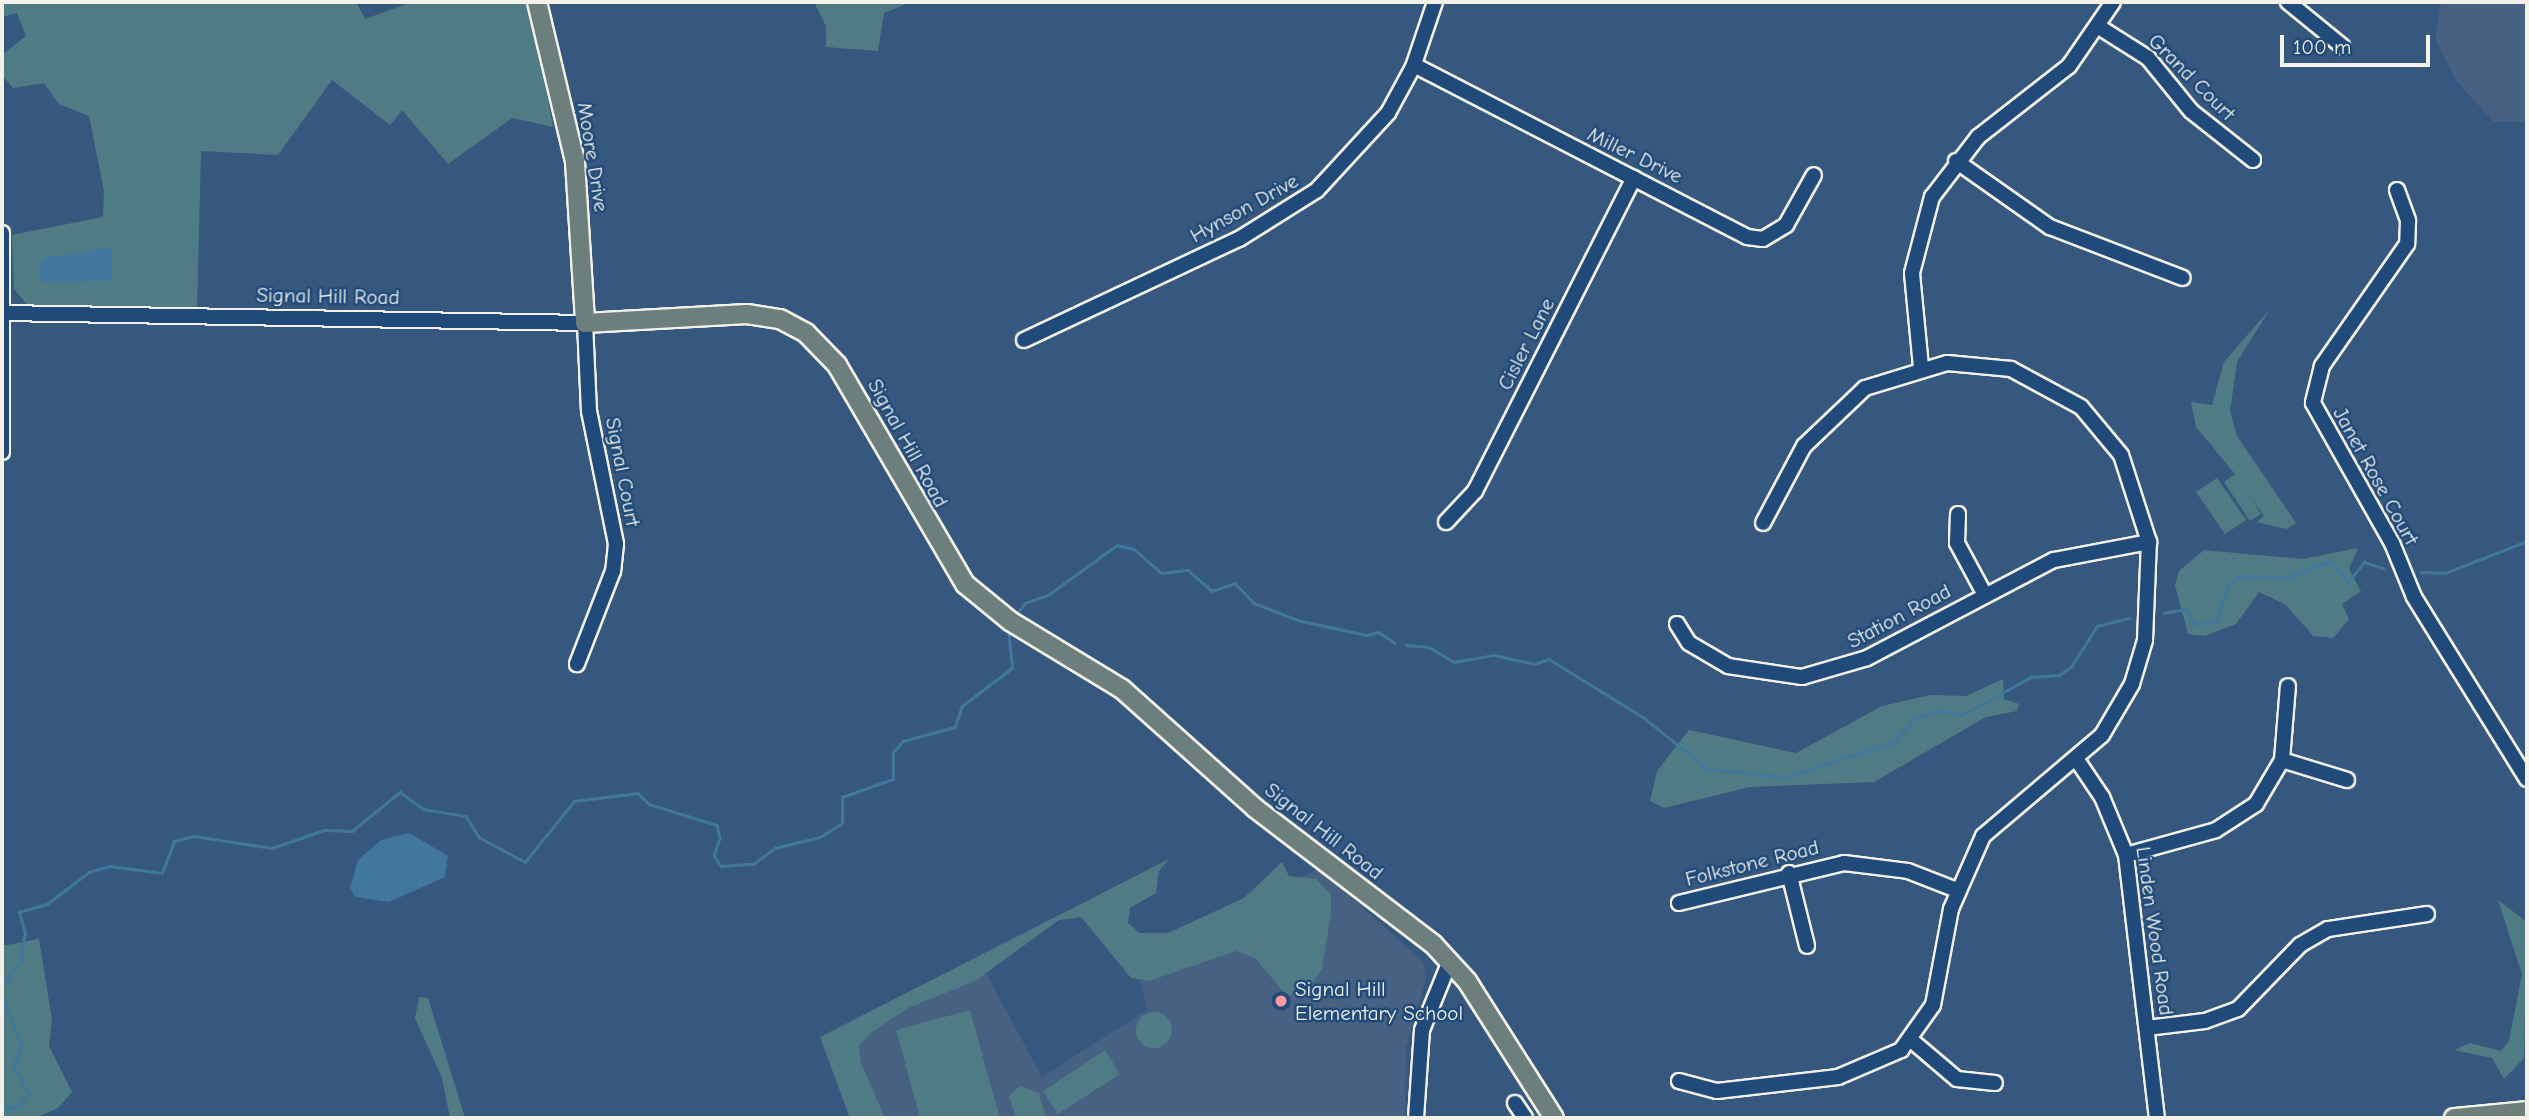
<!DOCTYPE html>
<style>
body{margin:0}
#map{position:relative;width:2529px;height:1120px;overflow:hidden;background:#36587e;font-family:"Comic Neue",sans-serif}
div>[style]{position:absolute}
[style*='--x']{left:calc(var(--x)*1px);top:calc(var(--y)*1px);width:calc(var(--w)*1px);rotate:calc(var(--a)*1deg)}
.built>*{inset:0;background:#466181}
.green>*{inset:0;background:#4f7c84}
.round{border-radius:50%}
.water>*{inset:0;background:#41779d}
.stream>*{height:2.5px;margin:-1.25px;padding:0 1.25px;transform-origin:1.25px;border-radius:1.25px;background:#41779d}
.roads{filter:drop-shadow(2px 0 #f4f1e8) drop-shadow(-2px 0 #f4f1e8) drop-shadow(0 2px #f4f1e8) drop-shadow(0 -2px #f4f1e8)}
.minor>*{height:14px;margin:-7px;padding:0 7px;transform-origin:7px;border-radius:7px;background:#1f4a7a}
.major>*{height:18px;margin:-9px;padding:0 9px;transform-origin:9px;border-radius:9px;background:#6c7f7c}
.dots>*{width:19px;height:19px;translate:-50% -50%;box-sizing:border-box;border:4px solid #1f4a7a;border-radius:50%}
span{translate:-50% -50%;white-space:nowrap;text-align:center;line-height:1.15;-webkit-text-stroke:5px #1f4a7a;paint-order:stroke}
.street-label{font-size:21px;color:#f4f1e8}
.poi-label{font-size:21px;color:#f4f1e8}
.left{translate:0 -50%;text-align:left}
.frame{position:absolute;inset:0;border:4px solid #f4f1e8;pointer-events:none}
.scale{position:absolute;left:2280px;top:35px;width:150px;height:32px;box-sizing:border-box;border:4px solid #f4f1e8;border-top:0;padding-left:9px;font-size:21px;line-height:24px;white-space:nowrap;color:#f4f1e8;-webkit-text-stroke:5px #1f4a7a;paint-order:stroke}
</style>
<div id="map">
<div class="built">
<i style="clip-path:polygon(2441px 2px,2527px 2px,2527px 122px,2494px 122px,2457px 82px,2435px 40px)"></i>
<i style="clip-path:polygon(1319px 868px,1423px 962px,1426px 979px,1406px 1047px,1405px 1118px,857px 1118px,827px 1042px,979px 960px,1042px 1077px,1147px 1010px,1138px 972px)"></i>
</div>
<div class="green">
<i style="clip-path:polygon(2px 2px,356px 2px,365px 19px,412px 2px,530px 2px,553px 127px,512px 118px,448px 164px,402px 110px,390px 125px,332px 80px,278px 155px,201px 151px,197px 311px,29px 307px,14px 289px,12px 235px,103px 217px,104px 191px,89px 116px,59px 104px,44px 83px,13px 88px,2px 75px,2px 55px,26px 36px,17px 13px,2px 17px)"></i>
<i style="clip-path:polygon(814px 2px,911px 2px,884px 13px,878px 51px,826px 47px,826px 26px)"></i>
<i style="clip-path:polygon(2270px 309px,2237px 362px,2230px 411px,2237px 436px,2296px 523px,2286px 529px,2257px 522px,2264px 516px,2250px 496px,2261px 514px,2250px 521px,2224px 482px,2235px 474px,2196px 427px,2191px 402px,2212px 405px,2224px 362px)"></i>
<i style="clip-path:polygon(2217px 478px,2246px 520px,2225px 534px,2196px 492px)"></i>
<i style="clip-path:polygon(2358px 548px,2349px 569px,2361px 591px,2342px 604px,2349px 619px,2333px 638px,2313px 636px,2286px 605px,2259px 592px,2236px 624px,2205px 636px,2188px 634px,2175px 585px,2179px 571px,2204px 550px,2303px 559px)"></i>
<i style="clip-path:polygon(2003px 679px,2004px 699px,2019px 704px,2017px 711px,1986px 717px,1874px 782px,1750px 787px,1664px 808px,1650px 801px,1657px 771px,1689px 730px,1796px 753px,1882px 706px,1931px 695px,1966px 696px)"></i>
<i style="clip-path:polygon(1169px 859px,1159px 871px,1156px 893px,1130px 908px,1128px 923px,1140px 933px,1168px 933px,1244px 898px,1282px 862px,1289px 876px,1316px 879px,1331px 895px,1331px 913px,1322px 969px,1310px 986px,1288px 997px,1255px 958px,1236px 951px,1149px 981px,1131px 978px,1081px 917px,1059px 920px,975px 981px,908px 1008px,869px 1034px,859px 1046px,861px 1063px,885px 1118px,850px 1118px,820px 1037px)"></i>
<i style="clip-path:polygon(2498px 900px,2527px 922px,2524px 1058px,2504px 1079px,2492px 1058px,2454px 1050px,2470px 1043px,2501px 1051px,2509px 1041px,2522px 974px)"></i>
<i style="clip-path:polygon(39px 939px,52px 1020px,49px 1046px,72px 1092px,58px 1108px,35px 1118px,2px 1118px,2px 946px)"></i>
<i style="clip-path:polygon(419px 997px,428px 998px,465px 1118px,450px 1118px,442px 1078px,415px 1018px)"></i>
<i style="clip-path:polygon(970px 1010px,1000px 1118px,920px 1118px,896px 1030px)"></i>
<i class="round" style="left:1136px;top:1012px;width:36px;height:36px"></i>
<i style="clip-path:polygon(1105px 1050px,1120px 1074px,1058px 1114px,1043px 1091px)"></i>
<i style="clip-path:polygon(1020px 1086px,1039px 1093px,1046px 1118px,1016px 1118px,1009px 1096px)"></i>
</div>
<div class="water">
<i style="clip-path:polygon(112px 247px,111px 281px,44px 282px,39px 276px,42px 258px)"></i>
<i style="clip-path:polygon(409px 833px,448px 856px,445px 877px,389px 902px,355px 897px,350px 888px,358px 860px,381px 840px)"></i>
</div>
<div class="stream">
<i style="--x:2421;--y:572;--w:24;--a:2"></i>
<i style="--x:2445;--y:573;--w:88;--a:-21.3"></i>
<i style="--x:2164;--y:613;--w:22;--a:-10"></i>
<i style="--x:2186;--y:609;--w:17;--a:59"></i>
<i style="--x:2195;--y:624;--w:21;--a:-5"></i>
<i style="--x:2216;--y:622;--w:39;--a:-73"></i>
<i style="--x:2227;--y:585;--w:15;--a:-37"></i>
<i style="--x:2239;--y:576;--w:49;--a:1.2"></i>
<i style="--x:2288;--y:577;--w:47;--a:-20"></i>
<i style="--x:2332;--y:561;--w:26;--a:53"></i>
<i style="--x:2348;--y:582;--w:26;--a:-51"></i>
<i style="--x:2364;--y:562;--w:20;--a:18"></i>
<i style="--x:1016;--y:615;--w:15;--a:-53"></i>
<i style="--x:1025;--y:603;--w:24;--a:-19"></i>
<i style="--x:1048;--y:595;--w:85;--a:-35.9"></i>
<i style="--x:1117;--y:545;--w:17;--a:13"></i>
<i style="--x:1134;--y:549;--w:37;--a:41"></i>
<i style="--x:1162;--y:573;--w:26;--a:-7"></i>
<i style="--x:1188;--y:570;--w:32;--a:41"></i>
<i style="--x:1212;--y:591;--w:24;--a:-19"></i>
<i style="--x:1235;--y:583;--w:28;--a:46"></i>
<i style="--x:1254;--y:603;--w:50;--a:21"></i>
<i style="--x:1301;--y:621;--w:67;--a:12"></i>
<i style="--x:1367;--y:635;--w:12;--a:-14"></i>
<i style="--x:1379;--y:632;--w:19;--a:35"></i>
<i style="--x:1406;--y:645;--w:23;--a:5"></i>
<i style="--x:1429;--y:647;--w:29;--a:31"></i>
<i style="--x:1454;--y:662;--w:41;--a:-9.9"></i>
<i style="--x:1494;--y:655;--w:42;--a:12.4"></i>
<i style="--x:1535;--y:664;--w:15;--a:-20"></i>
<i style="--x:1549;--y:659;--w:110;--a:31.7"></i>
<i style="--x:1643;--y:717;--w:83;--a:38.7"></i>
<i style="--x:1708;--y:769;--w:78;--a:5.9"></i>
<i style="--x:1786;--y:777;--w:112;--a:-17.6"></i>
<i style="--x:1893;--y:743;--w:32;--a:-49"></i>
<i style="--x:1914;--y:719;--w:27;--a:-17"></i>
<i style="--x:1940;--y:711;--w:22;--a:10"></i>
<i style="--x:1962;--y:715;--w:79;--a:-28.8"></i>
<i style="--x:2031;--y:677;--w:28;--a:-4"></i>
<i style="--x:2059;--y:675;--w:14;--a:-34"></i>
<i style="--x:2071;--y:667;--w:49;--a:-57.6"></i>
<i style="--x:2097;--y:626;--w:33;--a:-14"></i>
<i style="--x:2;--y:987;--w:32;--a:-55"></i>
<i style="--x:20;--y:961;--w:28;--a:-80"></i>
<i style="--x:25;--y:933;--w:22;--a:-106"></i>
<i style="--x:19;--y:912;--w:29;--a:-16"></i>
<i style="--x:47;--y:904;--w:53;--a:-37.3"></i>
<i style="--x:89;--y:872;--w:22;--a:-16"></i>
<i style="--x:110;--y:866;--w:52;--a:7.7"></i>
<i style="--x:162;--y:873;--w:34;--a:-69"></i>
<i style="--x:174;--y:841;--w:21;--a:-14"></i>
<i style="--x:194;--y:836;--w:79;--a:8.7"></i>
<i style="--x:272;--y:848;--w:55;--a:-19.1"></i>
<i style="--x:324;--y:830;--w:28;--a:2"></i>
<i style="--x:352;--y:831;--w:62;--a:-39.1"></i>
<i style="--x:400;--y:792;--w:29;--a:36"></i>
<i style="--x:423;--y:809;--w:44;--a:9.2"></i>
<i style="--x:466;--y:816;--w:25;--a:58"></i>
<i style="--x:479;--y:837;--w:52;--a:28.5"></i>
<i style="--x:525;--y:862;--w:78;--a:-51.2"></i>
<i style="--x:574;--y:801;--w:64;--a:-7.1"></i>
<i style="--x:638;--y:793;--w:16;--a:45"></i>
<i style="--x:649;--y:804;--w:71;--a:17.2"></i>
<i style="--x:717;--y:825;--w:13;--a:77"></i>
<i style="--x:720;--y:838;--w:18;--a:109"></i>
<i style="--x:714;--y:855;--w:13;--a:58"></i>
<i style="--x:721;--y:866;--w:32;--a:-4"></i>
<i style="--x:753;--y:864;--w:27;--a:-36"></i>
<i style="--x:775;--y:848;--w:46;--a:-13.7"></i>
<i style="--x:820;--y:837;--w:26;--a:-32"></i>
<i style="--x:842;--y:823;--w:26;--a:-90"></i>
<i style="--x:842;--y:797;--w:54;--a:-19.4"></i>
<i style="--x:893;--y:779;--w:27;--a:-90"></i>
<i style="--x:893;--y:752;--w:15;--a:-48"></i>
<i style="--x:903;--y:741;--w:54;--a:-15.1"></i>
<i style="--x:955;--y:727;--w:22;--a:-72"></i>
<i style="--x:962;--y:706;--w:63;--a:-37.2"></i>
<i style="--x:1012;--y:668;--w:40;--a:-95.7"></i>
<i style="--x:2;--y:998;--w:52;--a:67.4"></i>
<i style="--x:22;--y:1046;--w:22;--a:112"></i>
<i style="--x:14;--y:1066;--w:32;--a:62"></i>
<i style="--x:29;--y:1094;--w:17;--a:130"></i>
<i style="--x:18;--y:1107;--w:16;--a:176"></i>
</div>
<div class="roads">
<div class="minor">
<i style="--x:2288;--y:2;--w:70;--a:39.2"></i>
<i style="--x:2099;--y:27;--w:58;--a:32.3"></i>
<i style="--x:2148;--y:58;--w:68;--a:50.9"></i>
<i style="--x:2191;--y:111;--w:79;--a:38.3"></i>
<i style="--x:1414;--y:65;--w:375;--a:27.3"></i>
<i style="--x:1747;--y:237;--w:16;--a:7"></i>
<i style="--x:1763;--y:239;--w:27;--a:-31"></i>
<i style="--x:1786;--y:225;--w:57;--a:-60.8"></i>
<i style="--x:1956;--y:161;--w:115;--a:35.1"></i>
<i style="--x:2050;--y:227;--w:142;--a:21"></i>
<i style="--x:2397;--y:190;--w:33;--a:70"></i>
<i style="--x:2408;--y:221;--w:23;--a:92"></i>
<i style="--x:2407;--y:244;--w:149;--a:124.9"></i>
<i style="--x:2322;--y:366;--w:38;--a:104"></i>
<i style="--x:2313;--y:403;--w:161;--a:60.6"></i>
<i style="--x:2392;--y:543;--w:58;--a:67.8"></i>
<i style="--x:2414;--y:597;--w:214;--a:58.2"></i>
<i style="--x:2;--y:233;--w:219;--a:90"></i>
<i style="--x:2;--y:313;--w:583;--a:0.98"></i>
<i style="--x:585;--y:323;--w:88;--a:87.4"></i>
<i style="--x:589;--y:411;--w:136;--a:78.5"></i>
<i style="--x:616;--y:544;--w:27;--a:96"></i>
<i style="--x:613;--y:571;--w:100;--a:111.2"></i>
<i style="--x:1024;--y:340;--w:238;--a:-25.2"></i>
<i style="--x:1239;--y:239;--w:92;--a:-32.1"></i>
<i style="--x:1317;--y:190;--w:105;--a:-47.3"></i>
<i style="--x:1388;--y:113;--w:52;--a:-61.5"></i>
<i style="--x:1413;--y:67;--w:69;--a:-71.3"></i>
<i style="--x:1921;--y:367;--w:94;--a:-95.5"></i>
<i style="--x:1912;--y:273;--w:79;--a:-75.3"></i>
<i style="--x:1932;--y:197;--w:76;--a:-52.5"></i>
<i style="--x:1978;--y:137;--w:115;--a:-38"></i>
<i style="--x:2069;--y:66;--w:78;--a:-55.5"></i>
<i style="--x:1958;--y:514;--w:29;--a:92"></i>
<i style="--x:1957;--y:543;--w:59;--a:61.7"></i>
<i style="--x:1446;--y:522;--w:42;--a:-46.9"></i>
<i style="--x:1475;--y:491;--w:351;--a:-63.1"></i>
<i style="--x:1677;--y:624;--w:22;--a:58"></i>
<i style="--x:1689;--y:643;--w:45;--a:30.5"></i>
<i style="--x:1728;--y:666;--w:75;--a:8.5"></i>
<i style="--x:1802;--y:677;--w:68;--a:-16.3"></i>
<i style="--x:1867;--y:658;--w:211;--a:-27.7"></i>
<i style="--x:2054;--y:560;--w:97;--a:-10.7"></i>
<i style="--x:2077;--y:760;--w:45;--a:56"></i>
<i style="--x:2102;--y:797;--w:63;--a:67.5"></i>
<i style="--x:2126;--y:855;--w:265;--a:83.3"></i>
<i style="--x:2282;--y:760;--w:68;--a:17.1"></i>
<i style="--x:2126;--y:855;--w:93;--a:-15.5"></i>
<i style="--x:2216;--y:830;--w:48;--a:-33"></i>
<i style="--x:2256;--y:804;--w:51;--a:-59.4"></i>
<i style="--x:2282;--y:760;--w:74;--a:-85.4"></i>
<i style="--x:1789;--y:873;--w:75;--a:76.1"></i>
<i style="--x:1679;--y:903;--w:170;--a:-13.6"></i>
<i style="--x:1844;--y:863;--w:64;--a:7.1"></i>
<i style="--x:1908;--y:871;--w:53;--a:21.2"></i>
<i style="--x:2147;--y:1028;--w:58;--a:-6.9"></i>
<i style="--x:2205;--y:1021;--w:35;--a:-20"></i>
<i style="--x:2238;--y:1009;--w:89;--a:-45.9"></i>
<i style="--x:2300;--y:945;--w:32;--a:-30"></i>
<i style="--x:2328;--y:929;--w:100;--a:-8.6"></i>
<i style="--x:1911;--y:1040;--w:60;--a:40.3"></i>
<i style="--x:1957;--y:1079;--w:38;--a:6"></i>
<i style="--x:1679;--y:1081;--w:39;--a:15"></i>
<i style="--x:1717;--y:1091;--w:122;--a:-6.6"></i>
<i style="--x:1838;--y:1077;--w:69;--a:-23.2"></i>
<i style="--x:1901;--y:1050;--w:55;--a:-54.6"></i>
<i style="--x:1933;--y:1005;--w:98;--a:-79.4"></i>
<i style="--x:1951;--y:909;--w:80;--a:-66.3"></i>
<i style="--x:1983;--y:836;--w:156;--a:-40.3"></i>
<i style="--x:2102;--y:735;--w:59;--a:-59.5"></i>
<i style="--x:2132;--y:684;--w:46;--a:-73.5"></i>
<i style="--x:2145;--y:640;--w:98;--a:-87.7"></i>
<i style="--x:2149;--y:542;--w:91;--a:-107.8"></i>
<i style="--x:2121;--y:455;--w:62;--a:-129.8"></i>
<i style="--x:2081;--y:407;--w:80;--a:-151.5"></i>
<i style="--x:2011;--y:369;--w:64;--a:-174.6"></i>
<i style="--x:1947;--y:363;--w:86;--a:163"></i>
<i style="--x:1865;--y:388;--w:84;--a:136.4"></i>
<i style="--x:1804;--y:446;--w:87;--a:118"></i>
<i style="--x:1515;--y:1103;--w:18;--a:56"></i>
<i style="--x:1416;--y:1118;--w:88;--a:-86.1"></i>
<i style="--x:1422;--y:1030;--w:74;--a:-67.9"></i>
</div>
<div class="major">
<i style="--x:537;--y:2;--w:164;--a:76.6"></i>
<i style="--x:575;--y:162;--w:161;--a:86.4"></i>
<i style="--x:585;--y:323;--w:162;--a:-3.2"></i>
<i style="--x:747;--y:314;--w:33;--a:9"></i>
<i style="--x:780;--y:319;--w:30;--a:28"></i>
<i style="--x:806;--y:333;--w:45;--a:45.9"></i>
<i style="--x:837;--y:365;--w:254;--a:59.7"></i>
<i style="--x:965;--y:584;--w:58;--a:39.4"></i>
<i style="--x:1010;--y:621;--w:131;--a:31.3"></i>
<i style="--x:1122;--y:689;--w:178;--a:41.8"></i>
<i style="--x:1255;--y:808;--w:224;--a:37.4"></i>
<i style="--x:1433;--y:944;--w:50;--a:47.4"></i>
<i style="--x:1467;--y:981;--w:162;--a:57.6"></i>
<i style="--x:2454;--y:1118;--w:73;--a:-5.5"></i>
</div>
</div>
<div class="dots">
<i style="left:1281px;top:1001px;background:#ff9aa2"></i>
</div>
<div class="street-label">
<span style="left:2192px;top:77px;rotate:45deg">Grand Court</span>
<span style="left:1635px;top:155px;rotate:26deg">Miller Drive</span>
<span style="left:593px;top:157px;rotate:81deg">Moore Drive</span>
<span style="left:1244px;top:208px;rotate:-29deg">Hynson Drive</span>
<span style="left:328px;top:296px;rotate:1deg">Signal Hill Road</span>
<span style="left:1526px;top:344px;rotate:-63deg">Cisler Lane</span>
<span style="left:908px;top:443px;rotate:61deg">Signal Hill Road</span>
<span style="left:623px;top:472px;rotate:79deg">Signal Court</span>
<span style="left:2376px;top:476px;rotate:61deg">Janet Rose Court</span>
<span style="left:1899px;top:616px;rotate:-28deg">Station Road</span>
<span style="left:1324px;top:831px;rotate:38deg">Signal Hill Road</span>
<span style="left:1752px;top:863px;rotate:-14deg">Folkstone Road</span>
<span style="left:2155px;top:931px;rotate:82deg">Linden Wood Road</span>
</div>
<div class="poi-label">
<span class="left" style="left:1295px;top:1001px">Signal Hill<br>Elementary School</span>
</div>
<div class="frame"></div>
<div class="scale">100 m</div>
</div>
